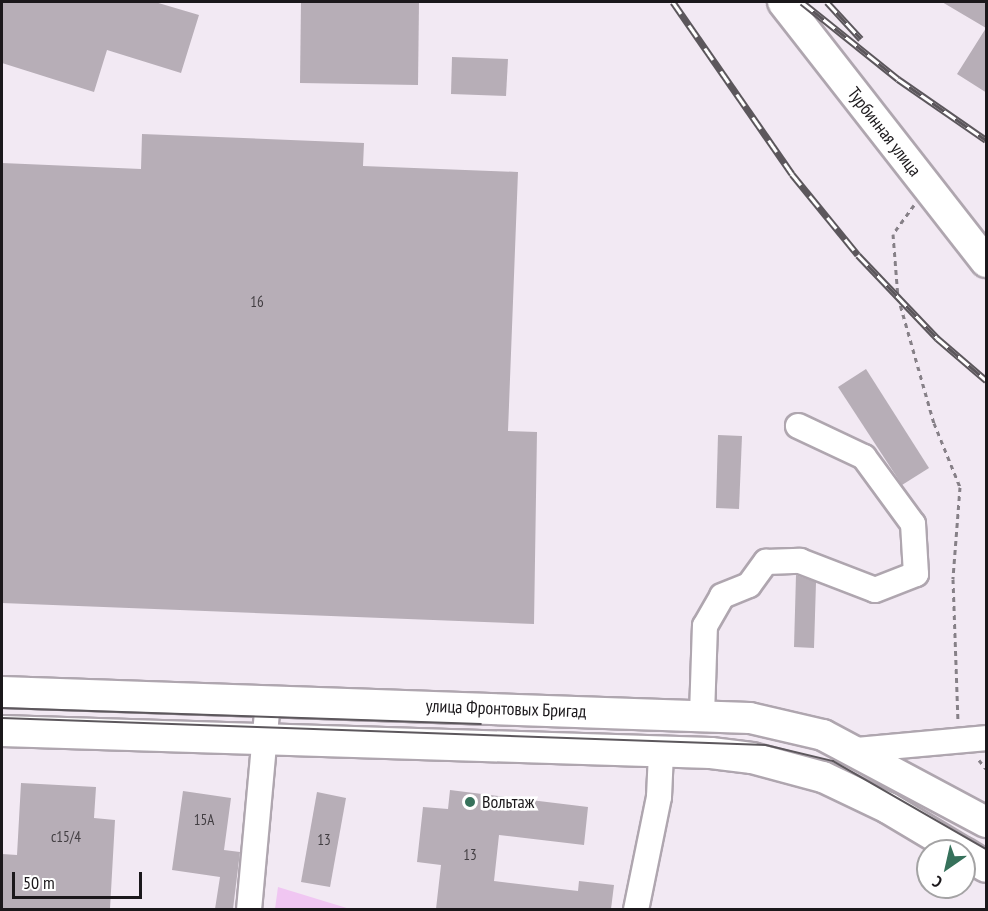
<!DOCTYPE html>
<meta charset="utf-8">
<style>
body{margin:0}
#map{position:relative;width:988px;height:911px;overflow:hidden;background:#f2e9f3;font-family:"PT Sans Narrow",sans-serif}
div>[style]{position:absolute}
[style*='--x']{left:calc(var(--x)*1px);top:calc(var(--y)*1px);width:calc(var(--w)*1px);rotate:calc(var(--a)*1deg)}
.green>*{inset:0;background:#f0c6f2}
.building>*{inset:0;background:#b7aeb7}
.path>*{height:3px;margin-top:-1.5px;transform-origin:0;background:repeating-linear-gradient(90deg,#868087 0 4.5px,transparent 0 9px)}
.roads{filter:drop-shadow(2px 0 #afa6af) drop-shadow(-2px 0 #afa6af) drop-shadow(0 2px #afa6af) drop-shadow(0 -2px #afa6af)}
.minor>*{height:24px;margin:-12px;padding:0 12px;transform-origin:12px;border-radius:12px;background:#fff}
.major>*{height:30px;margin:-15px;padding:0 15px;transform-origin:15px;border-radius:15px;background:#fff}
.tram>*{height:1.5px;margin:-0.75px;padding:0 0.75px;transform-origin:0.75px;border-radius:0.75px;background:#5c575c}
.rail>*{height:7px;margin-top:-3.5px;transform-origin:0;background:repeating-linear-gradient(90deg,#fff 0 14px,#5c575c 0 28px);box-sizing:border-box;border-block:2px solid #5c575c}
.dots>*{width:16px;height:16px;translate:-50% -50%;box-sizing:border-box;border:3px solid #fff;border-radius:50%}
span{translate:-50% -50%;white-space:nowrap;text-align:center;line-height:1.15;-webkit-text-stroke:5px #fff;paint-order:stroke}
.number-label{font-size:15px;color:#423e42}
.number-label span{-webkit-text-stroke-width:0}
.street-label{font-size:18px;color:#1b181b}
.poi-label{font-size:18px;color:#1b181b}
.left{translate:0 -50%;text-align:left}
.frame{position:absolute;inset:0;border:3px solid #1b181b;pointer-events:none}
.north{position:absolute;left:916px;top:839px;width:60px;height:60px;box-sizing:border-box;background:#fff;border:2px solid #a4a3a4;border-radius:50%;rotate:214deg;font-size:16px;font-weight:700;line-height:24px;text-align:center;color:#1b181b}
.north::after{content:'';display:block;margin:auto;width:21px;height:27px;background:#36715b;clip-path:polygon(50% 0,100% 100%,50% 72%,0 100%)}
.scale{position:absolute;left:12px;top:872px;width:130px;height:27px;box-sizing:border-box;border:3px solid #1b181b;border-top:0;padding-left:8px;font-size:18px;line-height:21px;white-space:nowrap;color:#1b181b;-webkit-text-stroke:4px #fff;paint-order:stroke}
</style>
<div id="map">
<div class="green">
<i style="clip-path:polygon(278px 887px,350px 909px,275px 909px)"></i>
</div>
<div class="building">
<i style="clip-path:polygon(2px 2px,155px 2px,199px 15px,181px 73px,107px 50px,94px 92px,2px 63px)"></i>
<i style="clip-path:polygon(301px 2px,419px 2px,418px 85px,300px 83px)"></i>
<i style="clip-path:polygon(942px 2px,987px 2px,987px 93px,957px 74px,986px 28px)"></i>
<i style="clip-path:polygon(452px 57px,508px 59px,506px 96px,451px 94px)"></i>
<i style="clip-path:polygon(142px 134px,364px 143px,363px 166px,518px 172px,508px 431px,537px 432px,534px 624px,2px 603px,2px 163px,141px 169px)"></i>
<i style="clip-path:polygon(866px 369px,929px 468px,902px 485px,838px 387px)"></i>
<i style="clip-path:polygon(718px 435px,742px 436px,739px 509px,716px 508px)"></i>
<i style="clip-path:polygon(796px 575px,816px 582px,814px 648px,794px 647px)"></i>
<i style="clip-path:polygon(21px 783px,96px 787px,94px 818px,115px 820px,110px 909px,2px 909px,2px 854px,17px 855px)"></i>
<i style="clip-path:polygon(450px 790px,588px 807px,584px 845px,499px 835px,494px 881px,578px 891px,579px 881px,614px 885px,611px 909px,436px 909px,441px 865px,417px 862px,423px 807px,448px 809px)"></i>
<i style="clip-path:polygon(183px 791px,231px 798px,224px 850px,240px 852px,233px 909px,215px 909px,220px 877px,172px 870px)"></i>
<i style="clip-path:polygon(317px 792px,346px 798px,330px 887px,301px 882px)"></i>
</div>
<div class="path">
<i style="--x:914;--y:205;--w:36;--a:126"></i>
<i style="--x:893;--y:234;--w:63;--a:85.5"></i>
<i style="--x:898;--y:297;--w:131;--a:74.1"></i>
<i style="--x:934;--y:423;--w:69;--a:67.9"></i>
<i style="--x:960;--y:487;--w:92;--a:94.4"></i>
<i style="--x:953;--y:579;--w:142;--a:88"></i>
<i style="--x:979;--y:760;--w:11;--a:52"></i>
</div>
<div class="roads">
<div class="minor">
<i style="--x:702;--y:715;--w:89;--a:-88.1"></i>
<i style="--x:705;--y:626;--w:34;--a:-60"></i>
<i style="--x:722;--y:596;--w:29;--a:-22"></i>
<i style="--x:749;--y:585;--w:29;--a:-54"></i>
<i style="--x:766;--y:562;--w:34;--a:-2"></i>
<i style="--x:800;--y:561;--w:80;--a:21.1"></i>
<i style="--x:875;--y:590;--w:44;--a:-21.3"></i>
<i style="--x:916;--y:574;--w:50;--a:-93.4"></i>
<i style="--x:913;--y:524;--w:83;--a:-126.2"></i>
<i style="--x:864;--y:457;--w:73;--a:-154.8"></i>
<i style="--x:855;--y:750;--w:132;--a:-5.2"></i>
<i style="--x:249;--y:910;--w:211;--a:-84.8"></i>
<i style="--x:636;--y:910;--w:115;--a:-78.5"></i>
<i style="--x:659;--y:797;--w:44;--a:-87.4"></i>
</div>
<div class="major">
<i style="--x:783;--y:2;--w:330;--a:52"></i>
<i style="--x:2;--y:692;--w:748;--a:1.99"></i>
<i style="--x:750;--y:718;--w:75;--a:13.1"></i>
<i style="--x:823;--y:735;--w:185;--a:28.1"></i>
<i style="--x:2;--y:731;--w:709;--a:1.78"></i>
<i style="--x:711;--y:753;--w:41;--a:7"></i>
<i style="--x:752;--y:758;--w:73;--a:15"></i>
<i style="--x:823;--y:777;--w:72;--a:25.5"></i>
<i style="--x:888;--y:808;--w:84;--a:30.8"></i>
<i style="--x:964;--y:853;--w:26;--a:32"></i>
</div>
</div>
<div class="tram">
<i style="--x:2;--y:708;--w:479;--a:1.9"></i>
<i style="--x:2;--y:718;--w:764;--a:2.02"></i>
<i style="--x:766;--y:745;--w:69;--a:13.4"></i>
<i style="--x:833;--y:761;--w:177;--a:29.9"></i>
</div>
<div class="rail">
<i style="--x:673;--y:2;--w:209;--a:55.3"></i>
<i style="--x:792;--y:174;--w:104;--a:50.8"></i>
<i style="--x:858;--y:255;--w:115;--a:46.4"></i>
<i style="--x:937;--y:338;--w:65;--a:40.6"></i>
<i style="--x:802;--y:2;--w:123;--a:38.7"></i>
<i style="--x:898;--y:79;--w:107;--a:34.7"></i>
<i style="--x:827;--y:2;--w:50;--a:47.4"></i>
</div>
<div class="dots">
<i style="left:470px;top:802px;background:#36715b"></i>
</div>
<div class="number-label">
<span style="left:257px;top:302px">16</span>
<span style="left:204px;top:820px">15А</span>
<span style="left:66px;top:837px">с15/4</span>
<span style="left:324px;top:840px">13</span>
<span style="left:470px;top:855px">13</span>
</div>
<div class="street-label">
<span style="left:884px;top:132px;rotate:52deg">Турбинная улица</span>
<span style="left:506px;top:709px;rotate:2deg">улица Фронтовых Бригад</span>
</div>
<div class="poi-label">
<span class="left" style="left:482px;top:802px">Вольтаж</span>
</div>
<div class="frame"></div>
<div class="north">С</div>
<div class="scale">50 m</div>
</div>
